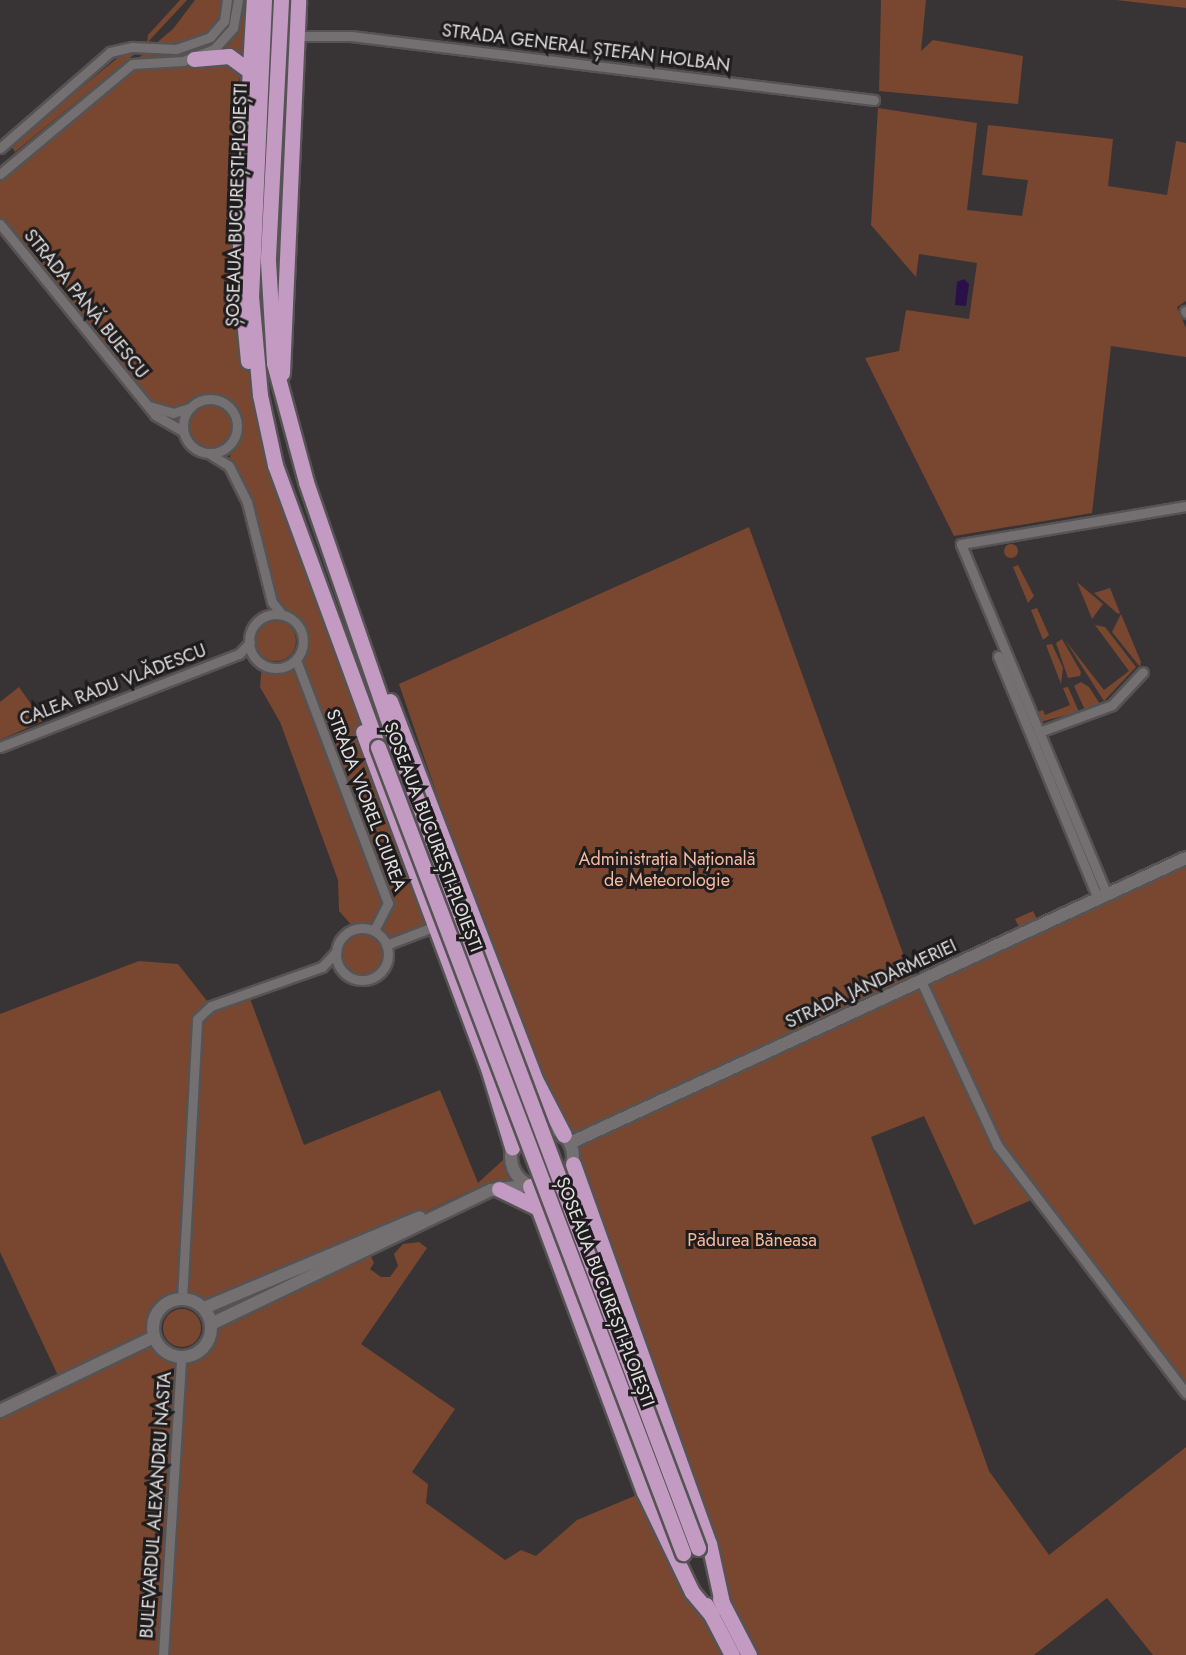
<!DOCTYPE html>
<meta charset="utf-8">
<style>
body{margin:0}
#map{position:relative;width:1186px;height:1655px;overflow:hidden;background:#383436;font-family:Jost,sans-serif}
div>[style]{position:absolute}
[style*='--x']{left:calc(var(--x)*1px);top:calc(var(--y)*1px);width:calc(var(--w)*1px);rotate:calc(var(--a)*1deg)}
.green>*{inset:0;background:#79462f}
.round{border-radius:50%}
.water>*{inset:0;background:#2a0f48}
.roads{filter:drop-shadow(2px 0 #555354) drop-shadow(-2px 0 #555354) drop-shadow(0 2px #555354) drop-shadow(0 -2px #555354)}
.minor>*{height:9px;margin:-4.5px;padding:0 4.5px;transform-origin:4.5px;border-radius:4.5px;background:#746f71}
.minor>.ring{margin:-4.5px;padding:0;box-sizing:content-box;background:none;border:9px solid #746f71;border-radius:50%}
.tertiary>*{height:12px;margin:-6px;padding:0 6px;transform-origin:6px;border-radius:6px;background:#746f71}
.tertiary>.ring{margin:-6px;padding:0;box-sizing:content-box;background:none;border:12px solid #746f71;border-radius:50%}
.trunk>*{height:15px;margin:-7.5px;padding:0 7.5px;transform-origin:7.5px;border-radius:7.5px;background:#c39ac2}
.bridges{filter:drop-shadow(2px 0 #555354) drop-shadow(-2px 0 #555354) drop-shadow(0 2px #555354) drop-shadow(0 -2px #555354)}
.trunk-bridge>*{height:15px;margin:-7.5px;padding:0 7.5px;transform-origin:7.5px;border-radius:7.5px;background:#c39ac2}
span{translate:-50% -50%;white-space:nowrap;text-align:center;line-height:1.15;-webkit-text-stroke:6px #1e1c1d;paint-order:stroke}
.street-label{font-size:18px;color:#e1dfe0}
.park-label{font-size:18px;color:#f5b9a0}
</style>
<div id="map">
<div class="green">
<i style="clip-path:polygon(180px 0,187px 0,147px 43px,148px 35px)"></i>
<i style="clip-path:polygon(195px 0,254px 0,234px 110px,245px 131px,260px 395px,368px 751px,433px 927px,386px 945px,385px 966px,366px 979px,348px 975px,339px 965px,338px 945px,355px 929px,339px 911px,338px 880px,280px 722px,260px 687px,262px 664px,278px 668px,291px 663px,303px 638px,292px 619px,274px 615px,263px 551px,229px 466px,235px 415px,215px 399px,179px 412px,147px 405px,0 225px,0 175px,173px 29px)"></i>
<i style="clip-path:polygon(881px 0,926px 0,921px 51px,933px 40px,1023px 56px,1018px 104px,879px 91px)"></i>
<i style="clip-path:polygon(1114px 0,1186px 0,1186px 8px,1116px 0)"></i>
<i style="clip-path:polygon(137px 42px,136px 53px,15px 152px,11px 145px)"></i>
<i style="clip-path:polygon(878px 108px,977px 123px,967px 210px,1022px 216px,1028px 180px,982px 175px,988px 125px,1113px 139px,1108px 186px,1167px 195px,1176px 141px,1186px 143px,1186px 301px,1177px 307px,1186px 328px,1186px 357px,1111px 346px,1092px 513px,954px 536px,865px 358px,899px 351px,906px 310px,969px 319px,977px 263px,919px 254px,916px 277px,871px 225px)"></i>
<i class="round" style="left:187px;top:403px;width:46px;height:46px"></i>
<i style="clip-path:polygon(749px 527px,914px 984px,1186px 859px,1186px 1393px,1036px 1198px,974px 1225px,924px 1116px,871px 1137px,989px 1471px,1049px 1555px,1186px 1447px,1186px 1655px,1153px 1655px,1107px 1598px,1034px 1655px,749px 1655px,734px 1629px,573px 1164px,570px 1143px,534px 1077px,399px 684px)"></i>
<i class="round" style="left:1004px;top:544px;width:14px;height:14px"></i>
<i style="clip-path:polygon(1018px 565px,1034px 596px,1028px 603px,1013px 567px)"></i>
<i style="clip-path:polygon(1077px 582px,1103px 604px,1092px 619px)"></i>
<i style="clip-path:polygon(1110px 588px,1120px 613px,1118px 614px,1094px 593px)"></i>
<i style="clip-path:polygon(1037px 608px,1049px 635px,1043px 640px,1031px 610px)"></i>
<i style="clip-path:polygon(1121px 614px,1141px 662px,1140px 667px,1112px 632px)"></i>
<i class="round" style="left:256px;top:621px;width:40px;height:40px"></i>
<i style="clip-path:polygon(1095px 625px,1105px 627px,1136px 667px,1104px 701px,1065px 640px,1104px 690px,1129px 671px)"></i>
<i style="clip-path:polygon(1062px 639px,1081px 672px,1080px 676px,1068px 678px,1056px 643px)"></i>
<i style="clip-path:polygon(1052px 644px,1063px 668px,1061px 684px,1046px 645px)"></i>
<i style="clip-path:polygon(1081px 682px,1089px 687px,1100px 704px,1085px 710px,1074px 686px)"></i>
<i style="clip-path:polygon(19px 687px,43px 721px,0 740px,0 702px)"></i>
<i style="clip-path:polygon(1068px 687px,1079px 712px,1040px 722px,1035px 713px,1043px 710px,1045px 715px,1070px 705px,1063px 688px)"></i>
<i style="clip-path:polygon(1033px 911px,1038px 921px,1020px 929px,1015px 919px)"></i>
<i style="clip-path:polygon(evenodd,139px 961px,178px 964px,211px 1006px,248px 993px,304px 1145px,440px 1090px,478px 1183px,503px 1160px,516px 1186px,469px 1191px,364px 1241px,374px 1263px,370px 1269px,381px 1277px,390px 1277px,398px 1266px,394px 1254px,403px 1244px,419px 1242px,427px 1248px,361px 1344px,455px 1409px,412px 1472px,428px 1484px,426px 1503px,505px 1560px,521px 1550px,536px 1556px,577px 1520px,644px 1492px,732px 1655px,0 1655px,0 1411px,61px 1382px,0 1252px,0 1014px,139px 961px,171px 1301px,192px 1301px,210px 1318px,209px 1341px,191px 1356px,170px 1355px,154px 1337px,155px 1316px,171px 1301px)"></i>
<i class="round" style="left:163px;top:1309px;width:38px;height:38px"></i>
</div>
<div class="water">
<i style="clip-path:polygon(964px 279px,969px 284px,966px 306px,955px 305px,957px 282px)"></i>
</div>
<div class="roads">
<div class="minor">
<i style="--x:295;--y:36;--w:56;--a:0"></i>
<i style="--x:351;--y:36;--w:527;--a:6.98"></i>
<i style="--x:0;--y:148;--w:146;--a:-41.1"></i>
<i style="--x:110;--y:52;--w:23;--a:-13"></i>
<i style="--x:132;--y:47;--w:44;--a:2.6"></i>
<i style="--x:176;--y:49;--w:36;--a:-19"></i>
<i style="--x:210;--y:37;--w:21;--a:-49"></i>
<i style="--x:224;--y:21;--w:21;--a:-82"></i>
<i style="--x:0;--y:174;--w:172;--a:-39.8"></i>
<i style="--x:132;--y:64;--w:51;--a:-3.4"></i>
<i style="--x:183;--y:61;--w:33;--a:-21"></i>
<i style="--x:214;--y:49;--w:28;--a:-48"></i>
<i style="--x:233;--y:28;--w:28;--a:-80"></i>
<i style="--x:0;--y:224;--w:246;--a:50.9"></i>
<i style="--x:155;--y:415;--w:32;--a:30"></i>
<i style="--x:1185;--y:311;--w:2;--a:63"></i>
<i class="ring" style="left:183px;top:399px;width:45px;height:45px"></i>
<i style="--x:149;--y:406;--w:25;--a:16"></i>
<i style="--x:173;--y:413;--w:17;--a:-17"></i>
<i style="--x:210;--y:454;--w:22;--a:32"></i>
<i style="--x:229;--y:466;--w:40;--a:63.4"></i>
<i style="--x:247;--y:502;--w:103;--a:76"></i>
<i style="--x:272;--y:602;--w:16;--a:52"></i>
<i class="ring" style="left:249px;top:614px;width:45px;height:45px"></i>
<i style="--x:998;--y:656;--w:263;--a:67.6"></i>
<i style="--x:296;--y:660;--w:260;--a:69.3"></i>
<i style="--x:388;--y:903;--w:31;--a:117"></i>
<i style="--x:1039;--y:732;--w:78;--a:-20.3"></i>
<i style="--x:1112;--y:705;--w:45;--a:-46.8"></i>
<i style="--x:0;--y:747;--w:256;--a:-21.3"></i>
<i style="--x:239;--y:654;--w:16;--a:-47"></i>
<i style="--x:1107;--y:895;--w:380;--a:-112.6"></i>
<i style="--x:961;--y:544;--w:228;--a:-9.6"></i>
<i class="ring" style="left:336px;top:928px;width:43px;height:43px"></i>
<i style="--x:386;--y:945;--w:50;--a:-21"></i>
<i style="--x:921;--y:981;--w:181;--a:65.1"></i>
<i style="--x:997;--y:1145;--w:312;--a:52.7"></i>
<i style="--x:182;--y:1299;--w:280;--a:-86.9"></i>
<i style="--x:197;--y:1019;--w:19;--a:-43"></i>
<i style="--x:211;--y:1006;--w:118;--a:-19.4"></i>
<i style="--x:322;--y:967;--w:21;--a:-47"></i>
<i style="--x:163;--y:1655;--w:298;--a:-86.5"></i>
</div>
<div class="tertiary">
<i class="ring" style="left:511px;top:1126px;width:50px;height:50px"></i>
<i style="--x:570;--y:1143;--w:679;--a:-24.83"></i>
<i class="ring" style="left:153px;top:1299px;width:46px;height:46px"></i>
<i style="--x:204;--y:1308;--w:234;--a:-22.8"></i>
<i style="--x:211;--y:1324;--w:310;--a:-25.6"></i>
<i style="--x:491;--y:1190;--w:38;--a:-7"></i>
<i style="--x:0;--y:1411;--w:171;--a:-25.7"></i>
</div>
<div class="trunk">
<i style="--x:264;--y:0;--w:296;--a:92.5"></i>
<i style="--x:251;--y:296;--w:99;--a:84.8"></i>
<i style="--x:260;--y:395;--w:72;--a:77.9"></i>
<i style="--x:275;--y:465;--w:300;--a:69.9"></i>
<i style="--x:281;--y:0;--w:261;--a:92.9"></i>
<i style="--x:268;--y:261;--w:102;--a:86.6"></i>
<i style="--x:274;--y:363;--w:123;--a:74.9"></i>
<i style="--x:306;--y:482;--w:274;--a:71"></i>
<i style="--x:194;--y:59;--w:35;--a:-5"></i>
<i style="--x:229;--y:56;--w:24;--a:36"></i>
<i style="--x:248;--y:361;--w:96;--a:-95.4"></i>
<i style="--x:239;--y:265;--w:265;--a:-86.8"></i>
<i style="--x:282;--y:373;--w:373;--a:-87.5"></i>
<i style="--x:390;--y:701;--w:403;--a:69"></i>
<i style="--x:534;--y:1077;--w:65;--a:62.7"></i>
<i style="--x:363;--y:732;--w:358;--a:69.6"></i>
<i style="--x:488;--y:1068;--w:83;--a:73.1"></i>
<i style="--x:573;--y:1164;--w:403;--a:70.3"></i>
<i style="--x:709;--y:1543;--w:66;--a:77.7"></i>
<i style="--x:530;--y:1186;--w:327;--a:69.6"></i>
<i style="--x:644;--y:1492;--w:111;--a:64.4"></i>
<i style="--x:692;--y:1592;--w:30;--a:50"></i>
<i style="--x:499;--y:1189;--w:41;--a:25.9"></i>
<i style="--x:720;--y:1599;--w:63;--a:62.6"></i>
<i style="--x:706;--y:1605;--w:56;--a:62.5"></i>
</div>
</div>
<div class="bridges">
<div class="trunk-bridge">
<i style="--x:395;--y:741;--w:862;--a:69.42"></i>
<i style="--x:378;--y:747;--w:862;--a:69.27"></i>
</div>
</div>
<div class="street-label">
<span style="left:586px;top:48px;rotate:7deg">STRADA GENERAL ȘTEFAN HOLBAN</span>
<span style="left:237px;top:205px;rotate:-88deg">ȘOSEAUA BUCUREȘTI-PLOIEȘTI</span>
<span style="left:86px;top:304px;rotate:51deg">STRADA PANĂ BUESCU</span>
<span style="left:113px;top:685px;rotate:-21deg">CALEA RADU VLĂDESCU</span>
<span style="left:366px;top:800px;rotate:69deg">STRADA VIOREL CIUREA</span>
<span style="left:433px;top:837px;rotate:69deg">ȘOSEAUA BUCUREȘTI-PLOIEȘTI</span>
<span style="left:871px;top:984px;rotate:-25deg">STRADA JANDARMERIEI</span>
<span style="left:605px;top:1292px;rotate:69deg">ȘOSEAUA BUCUREȘTI-PLOIEȘTI</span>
<span style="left:156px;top:1505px;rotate:-86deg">BULEVARDUL ALEXANDRU NASTA</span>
</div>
<div class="park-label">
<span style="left:667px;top:870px">Administrația Națională<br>de Meteorologie</span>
<span style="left:752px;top:1240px">Pădurea Băneasa</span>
</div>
</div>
